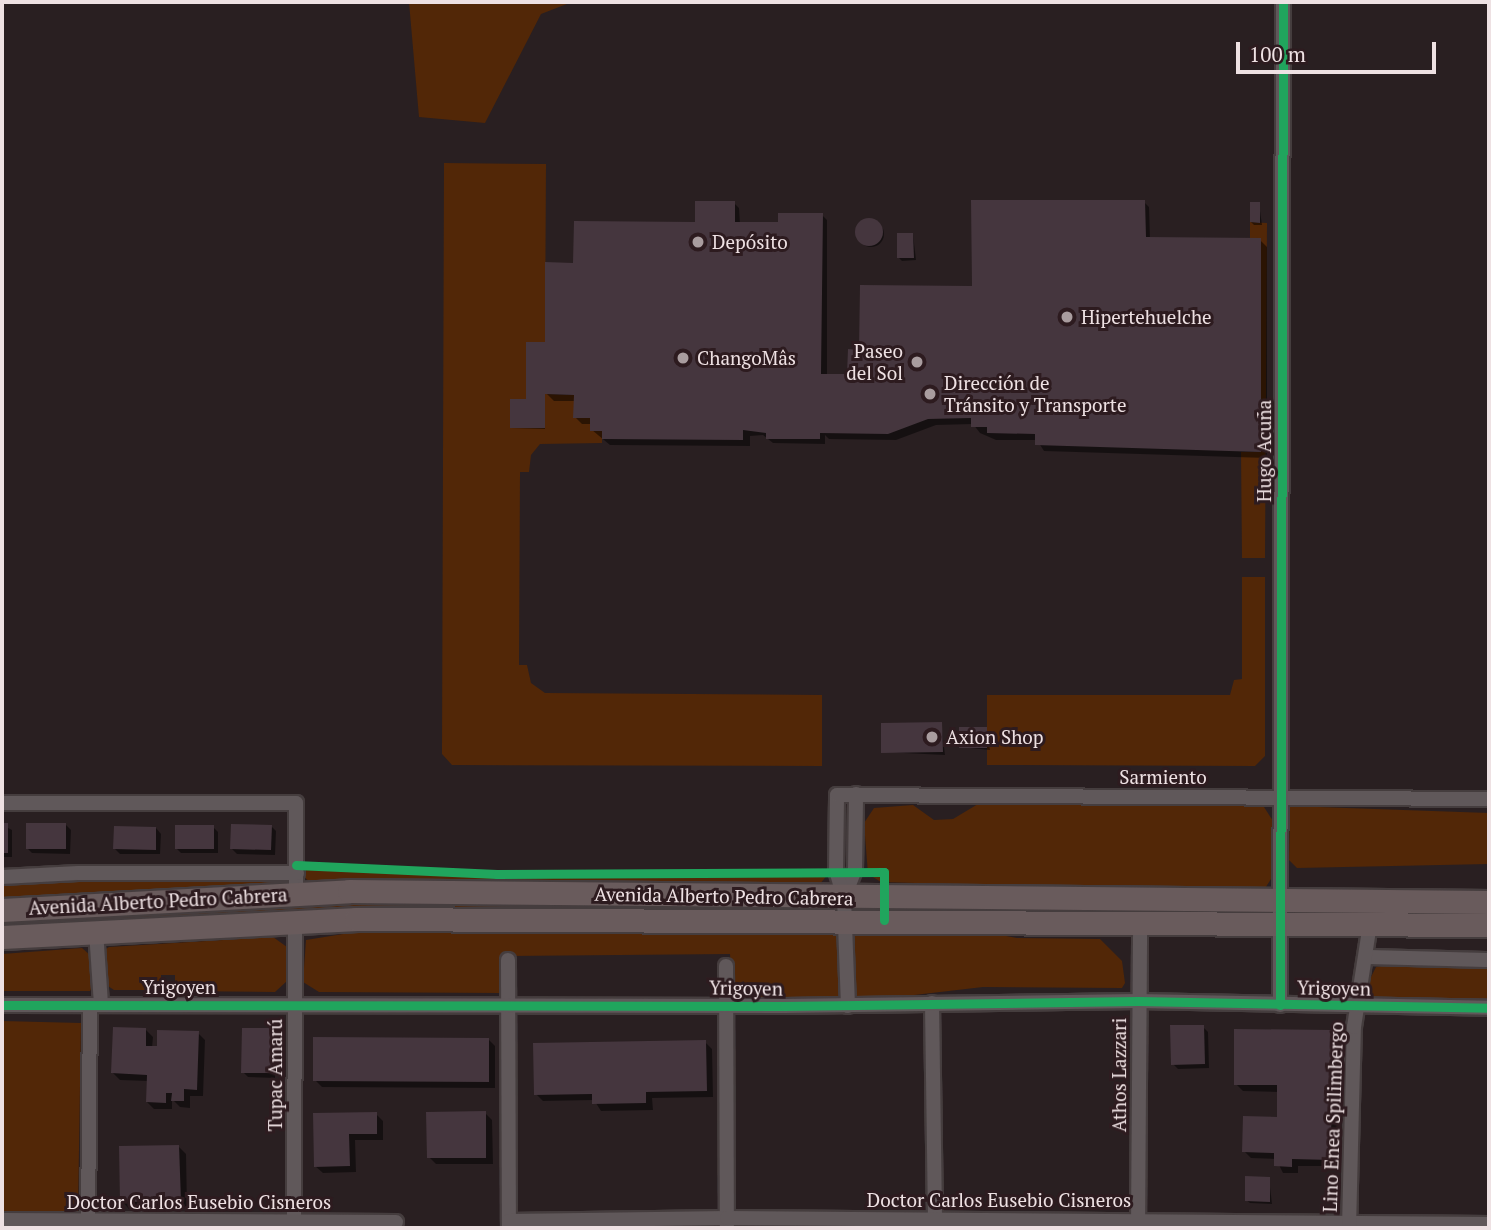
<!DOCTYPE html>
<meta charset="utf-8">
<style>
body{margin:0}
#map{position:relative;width:1491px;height:1230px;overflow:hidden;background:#291f21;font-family:"PT Serif",serif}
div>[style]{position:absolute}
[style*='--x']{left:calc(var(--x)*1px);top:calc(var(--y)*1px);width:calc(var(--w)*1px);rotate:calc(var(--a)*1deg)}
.green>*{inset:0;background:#522707}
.shadow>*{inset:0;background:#0007}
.round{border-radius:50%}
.building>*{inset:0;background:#45363e}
.roads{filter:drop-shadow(2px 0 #453d3e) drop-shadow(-2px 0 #453d3e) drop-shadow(0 2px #453d3e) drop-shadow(0 -2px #453d3e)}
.minor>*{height:14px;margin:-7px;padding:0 7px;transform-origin:7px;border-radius:7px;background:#60585a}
.primary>*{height:23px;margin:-11.5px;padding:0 11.5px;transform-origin:11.5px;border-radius:11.5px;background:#695b5c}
.cycleway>*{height:9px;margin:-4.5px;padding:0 4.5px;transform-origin:4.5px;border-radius:4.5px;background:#20a55d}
.dots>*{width:19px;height:19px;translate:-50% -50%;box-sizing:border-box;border:4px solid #2d1b1f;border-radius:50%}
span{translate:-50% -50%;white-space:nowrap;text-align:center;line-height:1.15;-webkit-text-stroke:6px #2d1b1f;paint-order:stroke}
.poi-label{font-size:19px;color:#eee1e3}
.left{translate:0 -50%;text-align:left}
.right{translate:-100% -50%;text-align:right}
.street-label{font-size:19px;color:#eee1e3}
.frame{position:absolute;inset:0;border:4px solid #eee1e3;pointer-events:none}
.scale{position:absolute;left:1236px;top:42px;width:200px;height:32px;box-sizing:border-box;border:4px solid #eee1e3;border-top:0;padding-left:9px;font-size:21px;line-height:24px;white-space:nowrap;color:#eee1e3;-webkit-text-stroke:5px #2d1b1f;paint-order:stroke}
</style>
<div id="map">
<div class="green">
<i style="clip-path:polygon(409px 2px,572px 2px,541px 14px,485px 123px,419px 117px)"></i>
<i style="clip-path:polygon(444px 163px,546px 164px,545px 342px,526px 342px,526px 399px,510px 399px,510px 428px,545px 428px,545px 394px,574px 395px,574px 418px,590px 418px,590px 431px,602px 431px,602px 443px,540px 444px,531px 455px,529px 472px,520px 472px,519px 665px,527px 665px,531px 683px,545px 693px,822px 695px,822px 766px,452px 765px,442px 754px)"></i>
<i style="clip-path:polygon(1250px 222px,1267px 223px,1265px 558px,1242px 558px,1241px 452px,1261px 452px,1261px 238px,1250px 238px)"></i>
<i style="clip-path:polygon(1242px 577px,1265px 577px,1265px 756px,1255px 766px,987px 765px,987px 695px,1230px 695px,1234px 680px,1242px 679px)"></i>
<i style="clip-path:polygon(978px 804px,1254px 804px,1264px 807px,1273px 821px,1271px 879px,1262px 893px,881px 882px,868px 874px,864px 823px,874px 808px,913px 805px,934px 820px,953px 819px)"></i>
<i style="clip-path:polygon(1290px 806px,1489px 813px,1489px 864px,1297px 868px,1289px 860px)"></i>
<i style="clip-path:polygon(303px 866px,490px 875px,829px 873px,819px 885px,312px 884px,303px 876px)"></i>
<i style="clip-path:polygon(96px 879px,228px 881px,289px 880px,282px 886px,2px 902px,2px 886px)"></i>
<i style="clip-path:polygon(345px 901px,828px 905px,828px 908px,602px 907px,551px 913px,2px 929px,2px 918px)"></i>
<i style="clip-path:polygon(880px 905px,1264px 911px,1183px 917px,881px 915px)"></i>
<i style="clip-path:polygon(968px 929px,1017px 938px,1100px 939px,1122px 961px,1125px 983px,1122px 988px,983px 987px,897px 997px,741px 997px,732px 990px,730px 954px,502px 956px,501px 993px,319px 992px,303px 982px,306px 940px,368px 930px)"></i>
<i style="clip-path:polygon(273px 937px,287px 947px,287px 981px,275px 992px,175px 991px,175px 975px,161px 975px,161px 990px,114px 990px,105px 984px,104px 950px,109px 947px)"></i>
<i style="clip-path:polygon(82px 948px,90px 955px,94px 984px,90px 991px,2px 991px,2px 954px)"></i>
<i style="clip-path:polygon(1385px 965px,1489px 968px,1489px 999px,1375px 1000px,1367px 985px,1376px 967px)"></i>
<i style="clip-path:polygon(2px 1021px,81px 1023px,78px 1212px,2px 1211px)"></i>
</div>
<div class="shadow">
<i style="clip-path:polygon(1144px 202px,1149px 207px,1150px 239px,1260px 240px,1267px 247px,1267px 458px,1044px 451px,1037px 440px,996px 440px,980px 433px,973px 424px,936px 425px,896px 440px,829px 439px,825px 435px,825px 444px,773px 443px,763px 435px,750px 436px,750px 446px,610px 445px,592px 430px,592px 424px,582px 424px,575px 417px,575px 401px,554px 401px,545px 392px,545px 429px,511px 428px,528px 401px,575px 264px,697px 224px,734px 203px,739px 208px,740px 224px,780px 224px,822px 215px,827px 220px,827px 376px,849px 376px,861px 351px)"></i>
<i style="clip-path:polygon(1259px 204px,1262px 225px,1254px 225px,1251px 222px)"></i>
<i class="round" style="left:858px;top:221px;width:26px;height:26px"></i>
<i style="clip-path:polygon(913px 234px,916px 260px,902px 261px,899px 258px)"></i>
<i style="clip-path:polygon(941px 724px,945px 755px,883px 752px)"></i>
<i style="clip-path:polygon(986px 729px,990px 750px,961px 747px)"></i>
<i style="clip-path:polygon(2px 825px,12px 830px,12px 857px,2px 857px)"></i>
<i style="clip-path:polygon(66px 825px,71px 830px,70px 854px,32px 853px,27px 848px)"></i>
<i style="clip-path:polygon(271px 826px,276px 831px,275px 855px,237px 854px,232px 849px)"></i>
<i style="clip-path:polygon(213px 827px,218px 832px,218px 853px,181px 853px,176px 848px)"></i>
<i style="clip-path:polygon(156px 828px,161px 834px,160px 854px,120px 854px,115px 849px)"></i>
<i style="clip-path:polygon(1203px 1027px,1208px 1032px,1209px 1068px,1178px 1069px,1173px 1064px)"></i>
<i style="clip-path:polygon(146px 1030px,153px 1037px,152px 1048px,198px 1033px,205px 1040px,203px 1096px,190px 1096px,190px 1108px,180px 1107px,172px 1099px,172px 1109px,154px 1109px,147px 1102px,148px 1081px,120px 1080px,113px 1073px)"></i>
<i style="clip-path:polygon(271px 1030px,276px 1035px,275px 1078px,248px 1077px,243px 1072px)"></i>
<i style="clip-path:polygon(1331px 1032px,1338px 1039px,1337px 1166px,1298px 1166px,1298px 1173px,1283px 1173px,1276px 1159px,1251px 1158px,1244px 1151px,1279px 1119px,1279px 1092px,1243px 1091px,1236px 1084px)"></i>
<i style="clip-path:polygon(488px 1039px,495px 1046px,495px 1088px,322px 1087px,315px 1080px)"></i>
<i style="clip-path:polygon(705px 1042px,712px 1049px,713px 1097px,652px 1098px,653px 1110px,601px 1111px,594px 1100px,543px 1101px,536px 1094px)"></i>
<i style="clip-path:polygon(485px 1113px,492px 1120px,493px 1164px,436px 1164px,429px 1157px)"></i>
<i style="clip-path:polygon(376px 1114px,383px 1121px,383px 1140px,355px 1140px,356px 1172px,323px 1173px,315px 1166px,314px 1115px)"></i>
<i style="clip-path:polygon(179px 1147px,186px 1154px,187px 1207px,129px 1209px,122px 1201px)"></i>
<i style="clip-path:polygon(1269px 1179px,1272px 1204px,1250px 1203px,1246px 1200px)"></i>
</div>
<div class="building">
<i style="clip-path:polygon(971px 200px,1145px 200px,1146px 237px,1261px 238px,1261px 452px,1035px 445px,1035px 434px,987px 433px,987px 427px,971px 427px,971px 418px,928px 419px,888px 434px,820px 433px,820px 439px,766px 439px,766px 433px,743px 430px,743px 440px,602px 439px,602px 431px,590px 431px,590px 418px,573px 418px,574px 395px,545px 394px,545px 428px,510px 428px,510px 399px,526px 399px,526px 342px,545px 342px,545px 262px,573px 263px,574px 221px,695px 222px,695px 201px,735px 201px,735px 222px,778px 222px,778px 213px,823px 213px,821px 374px,847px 374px,848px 349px,859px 350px,860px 285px,972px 286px)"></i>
<i style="clip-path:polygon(1250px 202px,1260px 202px,1260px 223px,1250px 222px)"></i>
<i class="round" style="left:855px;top:218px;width:28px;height:28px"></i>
<i style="clip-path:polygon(897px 233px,913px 233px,914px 258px,897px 258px)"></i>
<i style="clip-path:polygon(942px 722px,943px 752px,881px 753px,881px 723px)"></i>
<i style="clip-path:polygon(959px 727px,987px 727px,987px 748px,959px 748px)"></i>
<i style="clip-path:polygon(2px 823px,8px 823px,8px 853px,2px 853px)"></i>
<i style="clip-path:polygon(26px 823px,66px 823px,66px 849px,26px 849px)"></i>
<i style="clip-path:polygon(231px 824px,272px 825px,271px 850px,230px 849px)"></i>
<i style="clip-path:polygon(175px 825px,214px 825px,214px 849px,175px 849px)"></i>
<i style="clip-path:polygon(114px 826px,156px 827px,156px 850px,113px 849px)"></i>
<i style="clip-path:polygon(1170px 1025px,1204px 1025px,1205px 1064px,1171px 1065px)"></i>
<i style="clip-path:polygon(113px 1027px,146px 1028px,146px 1046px,157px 1046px,157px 1030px,199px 1031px,197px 1090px,184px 1089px,184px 1101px,171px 1101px,172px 1093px,166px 1093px,166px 1103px,146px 1102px,147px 1075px,111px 1073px)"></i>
<i style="clip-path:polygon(242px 1028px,271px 1028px,271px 1073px,241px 1073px)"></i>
<i style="clip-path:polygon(1234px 1029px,1332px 1030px,1331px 1160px,1292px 1159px,1292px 1167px,1274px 1166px,1274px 1153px,1242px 1152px,1243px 1116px,1277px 1117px,1277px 1085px,1234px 1085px)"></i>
<i style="clip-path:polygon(313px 1037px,489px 1038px,489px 1082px,313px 1081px)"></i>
<i style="clip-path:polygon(706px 1040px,707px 1091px,646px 1092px,646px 1103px,592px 1104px,592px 1094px,534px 1095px,533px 1043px)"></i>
<i style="clip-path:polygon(486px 1111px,486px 1158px,427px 1158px,426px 1112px)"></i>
<i style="clip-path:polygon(377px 1112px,377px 1134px,349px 1134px,350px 1166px,314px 1167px,313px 1113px)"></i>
<i style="clip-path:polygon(179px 1145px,181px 1201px,120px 1202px,119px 1146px)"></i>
<i style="clip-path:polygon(1245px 1176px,1270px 1177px,1270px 1202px,1245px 1201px)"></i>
</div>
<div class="roads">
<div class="minor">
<i style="--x:2;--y:803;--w:294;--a:0"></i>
<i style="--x:296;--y:803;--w:90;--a:90"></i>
<i style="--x:2;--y:877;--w:76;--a:-3"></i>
<i style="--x:78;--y:873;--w:219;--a:0"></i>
<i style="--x:844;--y:898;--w:30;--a:-69"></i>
<i style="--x:855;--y:870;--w:76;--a:-89.2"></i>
<i style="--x:96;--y:931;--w:74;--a:86.1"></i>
<i style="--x:1366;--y:957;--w:123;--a:1.4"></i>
<i style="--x:508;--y:960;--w:268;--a:89.8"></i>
<i style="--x:726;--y:966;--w:262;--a:89.8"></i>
<i style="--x:932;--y:1003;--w:223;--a:89.2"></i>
<i style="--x:2;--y:1005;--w:782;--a:0.07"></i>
<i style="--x:784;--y:1006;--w:354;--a:-0.8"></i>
<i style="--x:1138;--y:1001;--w:351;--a:1.1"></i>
<i style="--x:1280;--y:1005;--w:1003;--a:-89.83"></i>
<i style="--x:848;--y:1006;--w:108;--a:-92.1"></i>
<i style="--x:844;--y:898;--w:29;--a:-106"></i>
<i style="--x:836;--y:870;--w:75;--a:-89.2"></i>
<i style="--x:837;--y:795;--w:652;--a:0.35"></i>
<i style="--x:2;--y:1220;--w:394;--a:0.3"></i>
<i style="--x:509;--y:1221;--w:218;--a:-0.8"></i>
<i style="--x:727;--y:1218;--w:762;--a:0.45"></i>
<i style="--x:88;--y:1228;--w:223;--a:-89.5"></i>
<i style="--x:294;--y:1228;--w:307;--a:-89.8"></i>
<i style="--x:1138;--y:1228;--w:306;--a:-89.6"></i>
<i style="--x:1349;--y:1228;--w:201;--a:-88.6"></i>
<i style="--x:1354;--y:1027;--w:104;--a:-81.2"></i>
</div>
<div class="primary">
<i style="--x:2;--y:910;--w:348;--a:-3.1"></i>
<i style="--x:349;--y:891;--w:1140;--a:0.55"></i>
<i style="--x:2;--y:937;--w:354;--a:-2.9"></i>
<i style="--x:356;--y:919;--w:1133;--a:0.3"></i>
</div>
</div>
<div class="cycleway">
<i style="--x:296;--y:865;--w:201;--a:2.6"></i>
<i style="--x:497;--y:874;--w:387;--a:-0.3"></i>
<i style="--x:884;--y:872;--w:48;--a:90"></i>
<i style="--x:2;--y:1005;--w:782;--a:0.07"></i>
<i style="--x:784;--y:1006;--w:354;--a:-0.8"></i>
<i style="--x:1138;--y:1001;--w:351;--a:1.1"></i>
<i style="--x:1280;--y:1005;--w:1003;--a:-89.83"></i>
</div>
<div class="dots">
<i style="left:698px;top:242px;background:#a99d9f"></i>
<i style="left:1067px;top:317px;background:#a99d9f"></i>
<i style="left:683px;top:358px;background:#a99d9f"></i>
<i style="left:917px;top:362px;background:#a99d9f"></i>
<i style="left:930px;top:394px;background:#a99d9f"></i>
<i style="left:932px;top:737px;background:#a99d9f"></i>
</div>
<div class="poi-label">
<span class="left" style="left:712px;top:242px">Depósito</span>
<span class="left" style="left:1081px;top:317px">Hipertehuelche</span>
<span class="right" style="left:903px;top:362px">Paseo<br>del Sol</span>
<span class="left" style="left:697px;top:358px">ChangoMâs</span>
<span class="left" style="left:944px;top:394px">Dirección de<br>Tránsito y Transporte</span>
<span class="left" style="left:946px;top:737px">Axion Shop</span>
</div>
<div class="street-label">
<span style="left:1264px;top:451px;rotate:-90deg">Hugo Acuña</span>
<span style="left:1163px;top:777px">Sarmiento</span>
<span style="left:724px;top:896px;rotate:1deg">Avenida Alberto Pedro Cabrera</span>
<span style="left:158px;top:901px;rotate:-3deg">Avenida Alberto Pedro Cabrera</span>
<span style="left:179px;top:987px">Yrigoyen</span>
<span style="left:746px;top:988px;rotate:1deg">Yrigoyen</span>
<span style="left:1334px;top:988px;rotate:1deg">Yrigoyen</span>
<span style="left:275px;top:1075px;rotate:-90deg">Tupac Amarú</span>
<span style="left:1119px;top:1075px;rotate:-90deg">Athos Lazzari</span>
<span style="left:1333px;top:1117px;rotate:-88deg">Lino Enea Spilimbergo</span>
<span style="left:999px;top:1200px">Doctor Carlos Eusebio Cisneros</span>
<span style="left:199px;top:1202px">Doctor Carlos Eusebio Cisneros</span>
</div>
<div class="frame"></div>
<div class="scale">100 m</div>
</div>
